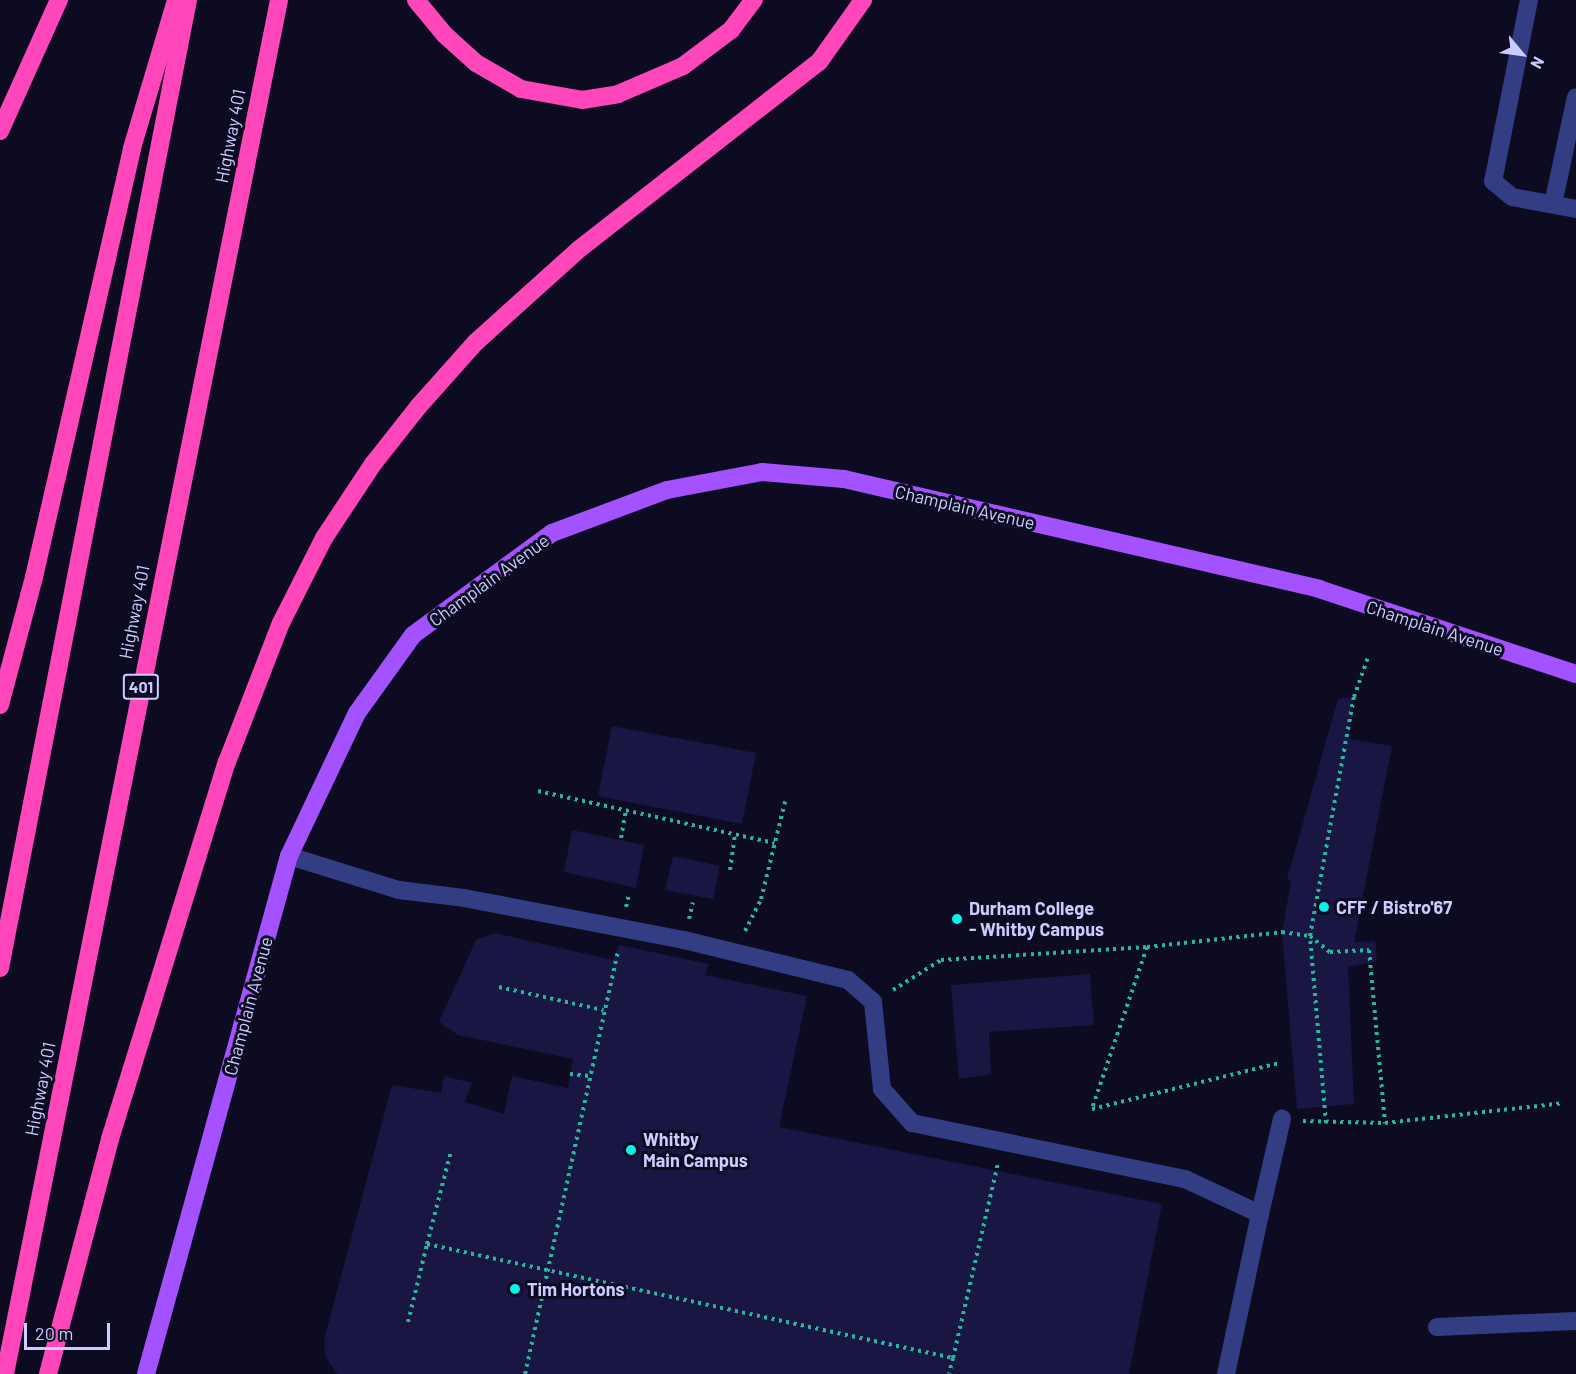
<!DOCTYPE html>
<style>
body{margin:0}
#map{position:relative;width:1576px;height:1374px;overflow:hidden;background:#0c0b21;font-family:Barlow,sans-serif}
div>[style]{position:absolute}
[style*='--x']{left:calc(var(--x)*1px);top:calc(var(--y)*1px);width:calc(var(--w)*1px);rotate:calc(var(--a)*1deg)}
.building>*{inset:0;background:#191643}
.path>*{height:4px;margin-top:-2px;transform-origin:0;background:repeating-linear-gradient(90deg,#26b899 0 3px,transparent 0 7.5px)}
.minor>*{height:18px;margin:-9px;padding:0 9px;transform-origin:9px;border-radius:9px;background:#333d83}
.major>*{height:18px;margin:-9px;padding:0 9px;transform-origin:9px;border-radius:9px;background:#a452ff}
.highway>*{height:18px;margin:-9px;padding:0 9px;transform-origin:9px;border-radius:9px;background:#ff46bb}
.dots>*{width:16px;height:16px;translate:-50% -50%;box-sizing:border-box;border:3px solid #0c0b21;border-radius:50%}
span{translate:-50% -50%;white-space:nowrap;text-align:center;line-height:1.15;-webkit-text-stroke:6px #0c0b21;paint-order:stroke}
.shield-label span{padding:2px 4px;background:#0c0b21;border:2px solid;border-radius:4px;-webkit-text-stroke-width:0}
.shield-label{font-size:16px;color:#cbcdff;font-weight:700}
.street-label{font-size:18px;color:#cbcdff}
.poi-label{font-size:18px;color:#cbcdff;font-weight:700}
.left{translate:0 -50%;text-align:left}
.north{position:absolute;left:1492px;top:24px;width:60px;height:60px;-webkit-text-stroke:4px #0c0b21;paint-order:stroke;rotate:119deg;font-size:16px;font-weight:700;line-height:24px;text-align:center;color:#cbcdff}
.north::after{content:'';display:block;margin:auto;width:21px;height:27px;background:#cbcdff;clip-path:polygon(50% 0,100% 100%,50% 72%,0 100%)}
.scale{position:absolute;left:24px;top:1323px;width:86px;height:27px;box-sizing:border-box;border:3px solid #cbcdff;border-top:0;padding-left:8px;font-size:18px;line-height:21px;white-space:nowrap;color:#cbcdff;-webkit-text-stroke:4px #0c0b21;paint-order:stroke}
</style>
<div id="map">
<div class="building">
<i style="clip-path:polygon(1354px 697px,1349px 739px,1392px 746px,1354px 942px,1375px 941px,1377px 961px,1348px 967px,1354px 1104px,1297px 1109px,1282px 932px,1291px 882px,1287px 879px,1338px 699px)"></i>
<i style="clip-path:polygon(612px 726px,756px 753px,742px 824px,598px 796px)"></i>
<i style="clip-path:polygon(572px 830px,644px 845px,636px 888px,564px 872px)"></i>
<i style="clip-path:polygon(673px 856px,720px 866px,713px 899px,665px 890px)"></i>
<i style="clip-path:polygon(495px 933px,613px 960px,619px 945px,709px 964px,705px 975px,807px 996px,779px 1127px,1162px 1204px,1129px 1374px,337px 1374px,325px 1355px,324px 1340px,392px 1085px,441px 1093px,444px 1076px,472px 1083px,465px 1102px,504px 1114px,512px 1076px,568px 1088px,573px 1059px,458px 1035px,439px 1022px,476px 940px)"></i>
<i style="clip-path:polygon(1090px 974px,1094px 1025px,989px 1032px,991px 1074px,959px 1079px,951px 985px)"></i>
</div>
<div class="path">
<i style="--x:538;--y:791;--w:242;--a:12.4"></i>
<i style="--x:621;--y:838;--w:27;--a:-80"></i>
<i style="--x:730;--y:870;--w:35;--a:-82"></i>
<i style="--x:626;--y:907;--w:13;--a:-77"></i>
<i style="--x:689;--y:919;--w:17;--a:-77"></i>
<i style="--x:745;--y:931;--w:36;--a:-63"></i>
<i style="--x:761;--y:899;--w:104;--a:-76.1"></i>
<i style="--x:1147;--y:947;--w:171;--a:108.8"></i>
<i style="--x:1092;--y:1109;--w:193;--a:-13.8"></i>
<i style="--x:499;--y:987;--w:107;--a:12.5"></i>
<i style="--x:893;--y:990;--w:57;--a:-32"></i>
<i style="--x:941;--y:960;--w:206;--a:-3.6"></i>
<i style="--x:1147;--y:947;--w:136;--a:-6.3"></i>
<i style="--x:1282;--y:932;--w:28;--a:8"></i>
<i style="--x:1310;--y:936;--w:26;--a:39"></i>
<i style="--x:1330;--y:952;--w:39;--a:-3"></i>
<i style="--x:1369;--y:950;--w:174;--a:84.7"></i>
<i style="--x:570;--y:1074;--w:20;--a:6"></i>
<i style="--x:1303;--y:1121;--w:82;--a:1.4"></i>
<i style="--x:1385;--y:1123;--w:178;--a:-6.4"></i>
<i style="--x:1326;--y:1123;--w:188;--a:-94.9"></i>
<i style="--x:1310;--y:936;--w:243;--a:-79.6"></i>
<i style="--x:1354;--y:697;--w:42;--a:-70.7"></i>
<i style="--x:427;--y:1244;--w:96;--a:-75.5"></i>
<i style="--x:408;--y:1322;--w:80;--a:-76.3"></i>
<i style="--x:427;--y:1244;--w:538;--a:12.23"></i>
<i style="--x:953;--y:1358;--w:16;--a:104"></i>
<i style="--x:953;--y:1358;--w:200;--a:-77"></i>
<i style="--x:525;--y:1374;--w:434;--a:-77.6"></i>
</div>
<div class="minor">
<i style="--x:1529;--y:0;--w:185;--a:101.2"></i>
<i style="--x:1493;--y:181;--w:25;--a:40"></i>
<i style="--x:1512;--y:197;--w:65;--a:10.6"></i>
<i style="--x:1553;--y:204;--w:109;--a:-77.9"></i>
<i style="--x:289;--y:856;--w:115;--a:17.2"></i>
<i style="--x:399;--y:890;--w:65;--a:7"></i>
<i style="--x:464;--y:898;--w:224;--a:10.8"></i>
<i style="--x:684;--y:940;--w:169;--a:13.7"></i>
<i style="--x:848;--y:980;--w:33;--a:41"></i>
<i style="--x:873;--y:1002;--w:87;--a:84.1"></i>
<i style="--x:882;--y:1089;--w:45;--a:48.6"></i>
<i style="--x:912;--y:1123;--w:279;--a:11.6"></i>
<i style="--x:1185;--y:1179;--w:83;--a:25"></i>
<i style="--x:1260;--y:1214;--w:164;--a:102"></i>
<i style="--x:1260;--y:1214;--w:98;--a:-77"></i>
<i style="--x:1437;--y:1327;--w:139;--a:-2.5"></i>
</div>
<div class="major">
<i style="--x:146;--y:1374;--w:537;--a:-74.57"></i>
<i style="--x:289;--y:856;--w:158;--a:-64.6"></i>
<i style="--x:357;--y:713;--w:96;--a:-54.3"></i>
<i style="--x:413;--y:635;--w:172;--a:-36.3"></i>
<i style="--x:552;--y:533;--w:123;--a:-20.5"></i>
<i style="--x:667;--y:490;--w:97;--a:-10.7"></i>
<i style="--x:762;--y:472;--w:82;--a:4.9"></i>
<i style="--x:844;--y:479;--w:488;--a:13"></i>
<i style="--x:1319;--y:589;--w:271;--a:18.3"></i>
</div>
<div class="highway">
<i style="--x:416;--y:0;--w:45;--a:50.4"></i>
<i style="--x:445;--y:35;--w:42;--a:42.1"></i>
<i style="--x:476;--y:63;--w:52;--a:30"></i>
<i style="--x:521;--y:89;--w:62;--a:10.2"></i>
<i style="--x:582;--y:100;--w:36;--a:-9"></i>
<i style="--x:618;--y:94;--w:71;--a:-23.3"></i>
<i style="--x:683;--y:66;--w:60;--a:-36.9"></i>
<i style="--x:731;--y:30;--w:38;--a:-53"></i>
<i style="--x:0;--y:131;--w:144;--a:-65.8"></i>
<i style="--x:0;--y:705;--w:132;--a:-75.1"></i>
<i style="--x:34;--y:577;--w:440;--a:-77.1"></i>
<i style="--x:132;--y:148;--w:154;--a:-73.4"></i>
<i style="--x:0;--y:968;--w:986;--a:-79.01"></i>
<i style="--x:5;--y:1374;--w:1401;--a:-78.72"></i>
<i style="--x:48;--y:1374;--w:243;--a:-75.2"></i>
<i style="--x:110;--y:1139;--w:395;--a:-72.8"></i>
<i style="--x:227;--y:762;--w:149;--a:-68.8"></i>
<i style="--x:281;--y:623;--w:95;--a:-63.2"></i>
<i style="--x:324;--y:538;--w:89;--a:-56.5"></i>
<i style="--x:373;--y:464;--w:73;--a:-51.7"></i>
<i style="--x:418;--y:407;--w:87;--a:-48.3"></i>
<i style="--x:476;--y:342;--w:137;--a:-42"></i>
<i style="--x:578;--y:250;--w:306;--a:-38"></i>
<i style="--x:819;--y:62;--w:76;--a:-54.6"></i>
</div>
<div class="dots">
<i style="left:1324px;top:907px;background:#00f6e9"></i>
<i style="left:957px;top:919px;background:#00f6e9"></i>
<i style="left:631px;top:1150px;background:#00f6e9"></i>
<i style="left:515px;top:1289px;background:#00f6e9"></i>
</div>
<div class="shield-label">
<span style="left:141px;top:687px">401</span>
</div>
<div class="street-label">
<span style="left:230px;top:136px;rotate:-79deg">Highway 401</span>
<span style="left:965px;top:507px;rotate:13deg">Champlain Avenue</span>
<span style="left:489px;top:580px;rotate:-36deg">Champlain Avenue</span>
<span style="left:134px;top:612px;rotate:-79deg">Highway 401</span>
<span style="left:1435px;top:628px;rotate:18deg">Champlain Avenue</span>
<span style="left:248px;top:1006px;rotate:-75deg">Champlain Avenue</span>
<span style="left:40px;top:1089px;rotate:-79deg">Highway 401</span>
</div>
<div class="poi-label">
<span class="left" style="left:1336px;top:907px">CFF / Bistro'67</span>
<span class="left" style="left:969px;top:919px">Durham College<br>- Whitby Campus</span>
<span class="left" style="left:643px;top:1150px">Whitby<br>Main Campus</span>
<span class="left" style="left:527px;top:1289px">Tim Hortons</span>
</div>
<div class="north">N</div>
<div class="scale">20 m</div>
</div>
